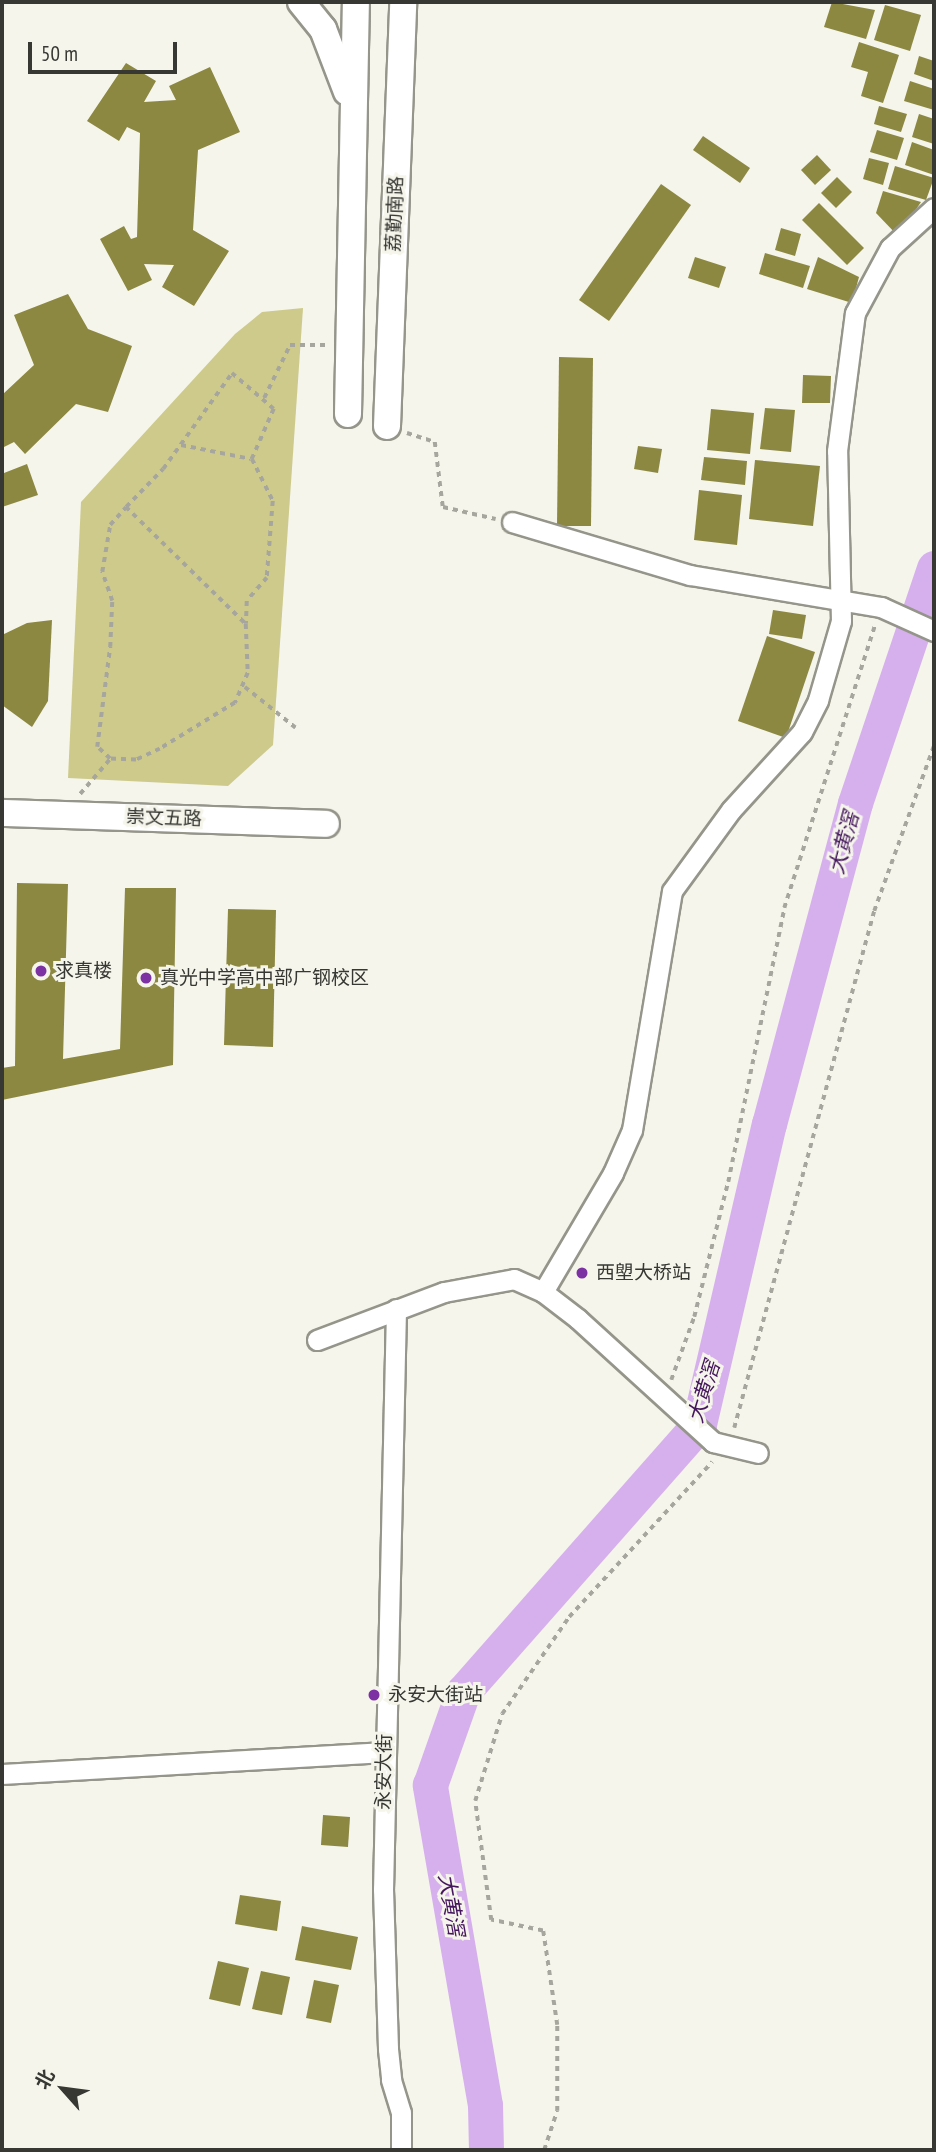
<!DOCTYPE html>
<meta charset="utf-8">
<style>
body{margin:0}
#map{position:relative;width:936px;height:2152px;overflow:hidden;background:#f5f5eb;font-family:"PT Sans Narrow","Noto Sans SC",sans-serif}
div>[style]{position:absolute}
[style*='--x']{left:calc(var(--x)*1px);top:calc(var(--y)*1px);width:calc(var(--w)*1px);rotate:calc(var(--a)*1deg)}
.green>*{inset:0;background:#cdca8c}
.river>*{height:35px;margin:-17.5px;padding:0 17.5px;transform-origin:17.5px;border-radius:17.5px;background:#d6b0ed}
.building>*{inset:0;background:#8c8841}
.path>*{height:3.5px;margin-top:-1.75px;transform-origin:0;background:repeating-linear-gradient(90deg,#a6a69e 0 5px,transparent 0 10px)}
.roads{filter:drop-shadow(2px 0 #95958b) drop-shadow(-2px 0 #95958b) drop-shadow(0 2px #95958b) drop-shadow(0 -2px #95958b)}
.street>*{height:19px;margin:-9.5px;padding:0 9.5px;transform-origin:9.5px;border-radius:9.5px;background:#fff}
.secondary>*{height:26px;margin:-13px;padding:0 13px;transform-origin:13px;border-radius:13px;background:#fff}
.dots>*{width:19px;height:19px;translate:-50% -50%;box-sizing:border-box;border:4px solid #f5f5eb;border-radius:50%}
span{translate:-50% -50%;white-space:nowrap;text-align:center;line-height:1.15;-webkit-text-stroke:6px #f5f5eb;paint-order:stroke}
.street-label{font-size:19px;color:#373733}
.poi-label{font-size:19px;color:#373733}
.left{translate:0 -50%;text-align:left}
.water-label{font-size:21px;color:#45165d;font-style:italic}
.frame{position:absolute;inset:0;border:4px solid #373733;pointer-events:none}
.north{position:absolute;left:28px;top:2054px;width:70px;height:70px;-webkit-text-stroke:5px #f5f5eb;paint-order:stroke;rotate:298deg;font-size:19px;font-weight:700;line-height:28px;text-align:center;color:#373733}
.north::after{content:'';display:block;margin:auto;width:24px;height:32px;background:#373733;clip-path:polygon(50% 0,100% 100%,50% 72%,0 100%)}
.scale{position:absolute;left:28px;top:42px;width:149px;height:32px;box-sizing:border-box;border:4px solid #373733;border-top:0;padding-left:9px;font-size:21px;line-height:24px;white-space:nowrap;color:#373733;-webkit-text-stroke:5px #f5f5eb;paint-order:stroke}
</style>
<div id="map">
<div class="green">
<i style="clip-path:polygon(303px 308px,273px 745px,228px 786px,68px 778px,81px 502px,235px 334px,262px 312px)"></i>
</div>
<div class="river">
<i style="--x:486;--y:2150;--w:45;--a:-91.3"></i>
<i style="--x:485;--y:2105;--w:325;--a:-99.8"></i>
<i style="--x:430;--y:1785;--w:99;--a:-70.5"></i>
<i style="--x:463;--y:1692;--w:357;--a:-48.6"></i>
<i style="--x:699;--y:1424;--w:308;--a:-76.9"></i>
<i style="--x:769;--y:1124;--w:332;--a:-75"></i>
<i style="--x:855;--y:803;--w:248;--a:-71.4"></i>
</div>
<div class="building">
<i style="clip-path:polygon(832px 2px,875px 10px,866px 39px,824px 27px)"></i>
<i style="clip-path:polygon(885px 5px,921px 15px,910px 51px,874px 40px)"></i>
<i style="clip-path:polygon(859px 42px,899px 55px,883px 103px,861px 96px,868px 72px,851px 67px)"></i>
<i style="clip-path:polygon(919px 56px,934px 61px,934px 81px,914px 74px)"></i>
<i style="clip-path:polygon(126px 63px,156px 81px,144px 102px,176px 100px,169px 86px,210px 67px,240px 132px,198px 150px,193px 230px,229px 251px,194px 306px,162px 287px,174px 265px,144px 264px,152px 280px,128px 291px,100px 239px,124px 226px,131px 239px,137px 237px,140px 133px,127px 127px,119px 141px,87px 121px)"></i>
<i style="clip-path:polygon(910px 81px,934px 89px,934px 110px,904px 101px)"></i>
<i style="clip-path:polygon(879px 106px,907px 114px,901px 132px,874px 124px)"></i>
<i style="clip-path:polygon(919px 114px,934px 119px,934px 144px,912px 137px)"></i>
<i style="clip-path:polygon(877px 130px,904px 138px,897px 160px,870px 152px)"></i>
<i style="clip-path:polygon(703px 136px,750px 168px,740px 183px,693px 150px)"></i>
<i style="clip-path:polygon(912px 142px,934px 150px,934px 175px,905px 165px)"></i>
<i style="clip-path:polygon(817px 155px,831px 170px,815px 185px,801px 170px)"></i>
<i style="clip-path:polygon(869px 158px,889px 163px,883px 185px,863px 179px)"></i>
<i style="clip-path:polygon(895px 166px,934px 178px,926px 200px,888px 189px)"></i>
<i style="clip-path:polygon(837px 177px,852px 192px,836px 208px,821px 193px)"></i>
<i style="clip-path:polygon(661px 184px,691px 205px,609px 321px,579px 300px)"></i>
<i style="clip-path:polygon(883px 191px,921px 202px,898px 236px,876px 213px)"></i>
<i style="clip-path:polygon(819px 203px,864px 248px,847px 265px,802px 220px)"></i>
<i style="clip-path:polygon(781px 228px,801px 234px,795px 256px,775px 250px)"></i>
<i style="clip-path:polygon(765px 253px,810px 266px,803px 288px,759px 274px)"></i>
<i style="clip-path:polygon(695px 257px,726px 267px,719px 288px,688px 278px)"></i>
<i style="clip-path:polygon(818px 257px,859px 277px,852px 303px,807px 289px)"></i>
<i style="clip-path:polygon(68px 294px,88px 329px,132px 346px,108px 412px,76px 404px,25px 454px,14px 442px,2px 448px,2px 395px,34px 365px,14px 315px)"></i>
<i style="clip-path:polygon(559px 357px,593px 358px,591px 526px,557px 526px)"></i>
<i style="clip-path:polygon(803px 375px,831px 376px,830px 403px,802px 403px)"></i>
<i style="clip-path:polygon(765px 408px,795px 410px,791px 452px,760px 449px)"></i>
<i style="clip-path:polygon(711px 409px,754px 413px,750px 454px,707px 450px)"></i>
<i style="clip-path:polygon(638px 446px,662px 449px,658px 473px,634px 469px)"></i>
<i style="clip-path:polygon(704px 457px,747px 461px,745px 485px,701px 480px)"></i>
<i style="clip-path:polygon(755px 460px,820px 466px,813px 526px,749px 519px)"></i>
<i style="clip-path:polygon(27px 464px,38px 495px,2px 507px,2px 468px,4px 473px)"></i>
<i style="clip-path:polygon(699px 490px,742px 495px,737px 545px,694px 540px)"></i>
<i style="clip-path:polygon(773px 610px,806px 615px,802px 639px,769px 634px)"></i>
<i style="clip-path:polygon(52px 620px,48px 701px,32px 727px,2px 705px,2px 635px,27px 623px)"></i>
<i style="clip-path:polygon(767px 636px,815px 652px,786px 738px,738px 721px)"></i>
<i style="clip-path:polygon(17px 883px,68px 884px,63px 1059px,120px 1049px,125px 888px,176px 888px,173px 1065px,2px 1100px,2px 1068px,15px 1066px)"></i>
<i style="clip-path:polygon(228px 909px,276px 910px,273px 1047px,224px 1045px)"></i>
<i style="clip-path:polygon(323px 1815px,350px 1817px,348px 1847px,321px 1845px)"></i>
<i style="clip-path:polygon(240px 1895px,281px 1901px,277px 1931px,235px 1924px)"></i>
<i style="clip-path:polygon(302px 1926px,358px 1937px,351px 1970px,295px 1960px)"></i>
<i style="clip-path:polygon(218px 1961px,249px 1968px,240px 2006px,209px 1999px)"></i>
<i style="clip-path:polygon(261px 1971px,290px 1977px,282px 2015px,252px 2009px)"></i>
<i style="clip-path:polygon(314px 1980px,339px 1985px,331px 2023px,306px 2018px)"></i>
</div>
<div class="path">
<i style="--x:264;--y:398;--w:59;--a:-63.9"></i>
<i style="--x:290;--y:345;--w:37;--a:0"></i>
<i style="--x:407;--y:433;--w:29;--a:18"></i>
<i style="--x:435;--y:442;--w:65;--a:83"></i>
<i style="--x:443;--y:507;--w:54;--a:12.8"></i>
<i style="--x:181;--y:445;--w:71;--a:11.3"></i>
<i style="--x:126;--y:507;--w:168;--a:44.3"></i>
<i style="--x:246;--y:624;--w:49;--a:87.7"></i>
<i style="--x:248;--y:673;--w:33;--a:113"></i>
<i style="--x:235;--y:703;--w:88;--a:148.5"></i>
<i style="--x:160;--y:749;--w:26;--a:155"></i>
<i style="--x:136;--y:760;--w:26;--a:-178"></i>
<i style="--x:110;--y:759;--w:18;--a:-137"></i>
<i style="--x:97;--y:747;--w:101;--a:-82.6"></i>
<i style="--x:110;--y:647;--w:46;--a:-87.5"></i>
<i style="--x:112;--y:601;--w:31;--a:-109"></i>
<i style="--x:102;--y:572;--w:48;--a:-80.3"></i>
<i style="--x:110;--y:525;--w:24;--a:-48"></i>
<i style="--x:126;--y:507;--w:53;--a:-45.8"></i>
<i style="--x:163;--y:469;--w:118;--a:-54.3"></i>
<i style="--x:232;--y:373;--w:55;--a:40.6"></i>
<i style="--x:274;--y:409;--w:55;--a:113.7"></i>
<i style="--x:252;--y:459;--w:47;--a:63.4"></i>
<i style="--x:273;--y:501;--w:77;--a:94.5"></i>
<i style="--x:267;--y:578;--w:30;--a:131"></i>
<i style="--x:247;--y:601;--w:23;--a:92"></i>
<i style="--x:245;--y:687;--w:65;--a:38.8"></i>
<i style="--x:80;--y:794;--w:46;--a:-49.4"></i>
<i style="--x:671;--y:1380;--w:67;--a:-69.9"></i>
<i style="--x:694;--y:1317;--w:139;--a:-75.9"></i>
<i style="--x:728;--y:1182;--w:280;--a:-78.4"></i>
<i style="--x:784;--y:908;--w:297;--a:-72.2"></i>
<i style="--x:734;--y:1428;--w:536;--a:-74.85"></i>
<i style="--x:874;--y:911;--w:177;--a:-70.1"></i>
<i style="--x:544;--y:2150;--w:41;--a:-71.6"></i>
<i style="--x:557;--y:2111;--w:86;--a:-90"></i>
<i style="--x:557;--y:2025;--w:95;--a:-98.5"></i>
<i style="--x:543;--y:1931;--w:53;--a:-168.1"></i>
<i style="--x:491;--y:1920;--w:120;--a:-97.7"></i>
<i style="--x:475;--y:1801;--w:91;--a:-72.8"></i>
<i style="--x:502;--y:1714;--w:118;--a:-55.4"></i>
<i style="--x:569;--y:1617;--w:211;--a:-47.3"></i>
</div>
<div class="roads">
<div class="street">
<i style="--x:512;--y:522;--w:186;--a:16.6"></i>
<i style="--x:690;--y:575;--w:194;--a:9.5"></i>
<i style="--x:881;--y:607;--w:58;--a:24.4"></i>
<i style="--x:543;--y:1292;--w:138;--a:-59.5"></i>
<i style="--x:613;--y:1173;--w:47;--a:-66.2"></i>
<i style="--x:632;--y:1130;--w:242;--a:-80.5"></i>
<i style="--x:672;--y:891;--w:100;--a:-53.9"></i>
<i style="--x:731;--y:810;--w:105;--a:-47.7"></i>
<i style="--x:802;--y:732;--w:36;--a:-63"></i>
<i style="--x:818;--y:700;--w:82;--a:-73.8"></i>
<i style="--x:841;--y:621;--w:170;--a:-91.3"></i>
<i style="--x:837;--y:451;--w:139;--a:-82.6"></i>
<i style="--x:855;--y:313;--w:74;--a:-61.7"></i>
<i style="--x:890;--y:248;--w:59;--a:-42.3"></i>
<i style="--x:396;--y:1309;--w:580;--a:91.28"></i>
<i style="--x:383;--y:1889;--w:160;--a:88.2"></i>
<i style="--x:388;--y:2049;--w:31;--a:84"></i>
<i style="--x:391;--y:2080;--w:34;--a:73"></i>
<i style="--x:401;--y:2113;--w:37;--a:90"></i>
<i style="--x:317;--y:1340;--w:136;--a:-20.7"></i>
<i style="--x:444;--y:1292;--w:71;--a:-10.5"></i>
<i style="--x:514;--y:1279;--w:32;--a:24"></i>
<i style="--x:543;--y:1292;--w:44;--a:37.6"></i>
<i style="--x:578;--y:1319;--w:183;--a:42.3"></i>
<i style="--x:713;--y:1442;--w:46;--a:13.7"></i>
<i style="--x:2;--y:1774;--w:383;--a:-3.3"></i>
</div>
<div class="secondary">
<i style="--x:301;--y:2;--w:35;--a:51"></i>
<i style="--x:323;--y:29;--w:67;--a:69.1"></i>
<i style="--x:348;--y:414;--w:412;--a:-88.9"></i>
<i style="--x:387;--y:426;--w:424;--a:-87.8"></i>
<i style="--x:2;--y:813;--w:324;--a:1.9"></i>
</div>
</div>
<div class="dots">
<i style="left:41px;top:971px;background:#7d32a4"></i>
<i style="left:146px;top:978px;background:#7d32a4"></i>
<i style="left:582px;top:1273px;background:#7d32a4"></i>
<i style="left:374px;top:1695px;background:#7d32a4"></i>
</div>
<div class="street-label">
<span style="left:395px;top:214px;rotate:-88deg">荔勤南路</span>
<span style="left:164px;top:818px;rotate:2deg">崇文五路</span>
<span style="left:384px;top:1772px;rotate:-89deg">永安大街</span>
</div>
<div class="poi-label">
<span class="left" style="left:55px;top:971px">求真楼</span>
<span class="left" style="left:160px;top:978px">真光中学高中部广钢校区</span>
<span class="left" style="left:596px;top:1273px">西塱大桥站</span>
<span class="left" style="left:388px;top:1695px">永安大街站</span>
</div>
<div class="water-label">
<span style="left:844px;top:843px;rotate:-75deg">大黄滘</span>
<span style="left:704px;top:1392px;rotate:-73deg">大黄滘</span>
<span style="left:451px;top:1905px;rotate:80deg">大黄滘</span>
</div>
<div class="frame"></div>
<div class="north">北</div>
<div class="scale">50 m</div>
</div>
